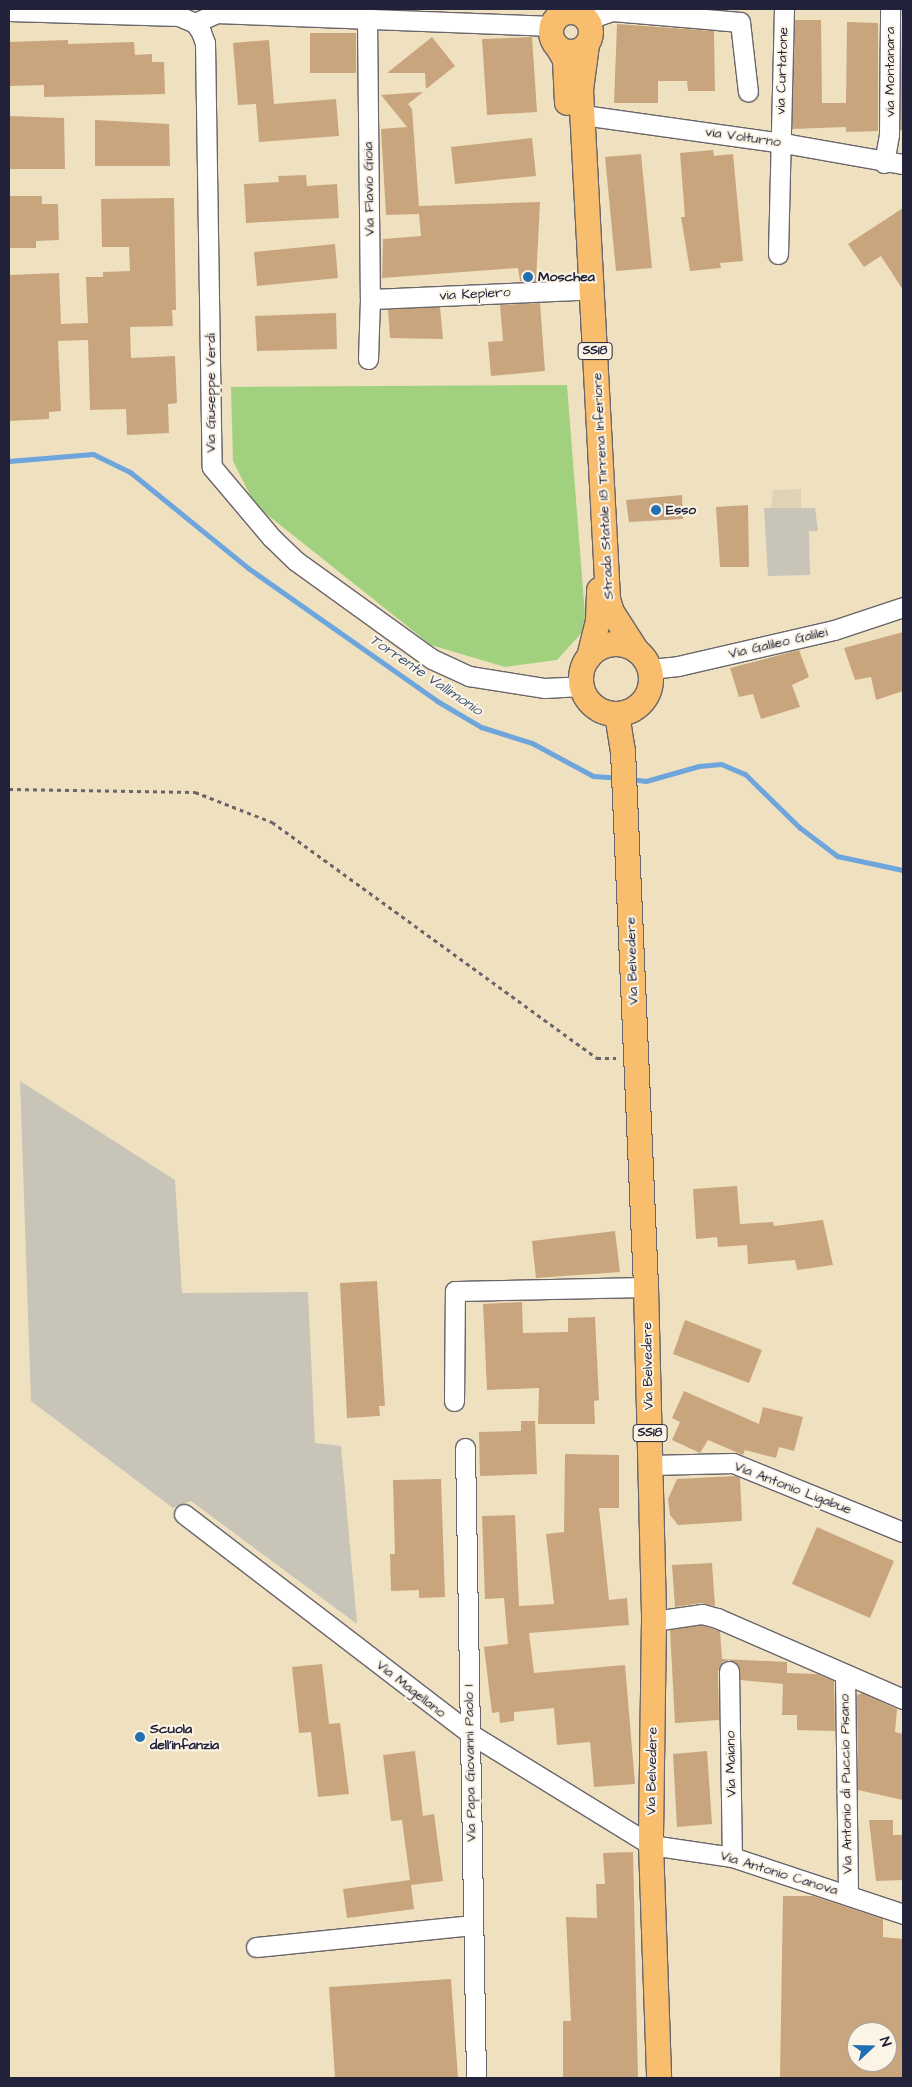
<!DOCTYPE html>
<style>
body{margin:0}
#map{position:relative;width:912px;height:2087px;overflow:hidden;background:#efe1c0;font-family:"Architects Daughter",sans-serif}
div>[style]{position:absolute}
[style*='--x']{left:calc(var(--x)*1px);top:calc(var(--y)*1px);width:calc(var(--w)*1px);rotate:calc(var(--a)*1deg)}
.built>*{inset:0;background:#ded3b5}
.industrial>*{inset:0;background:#c8c4b8}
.green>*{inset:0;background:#a1d17f}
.stream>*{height:5px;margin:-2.5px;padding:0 2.5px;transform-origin:2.5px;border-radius:2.5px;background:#6ea5dc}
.building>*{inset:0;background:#c9a57e}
.path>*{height:3px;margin-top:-1.5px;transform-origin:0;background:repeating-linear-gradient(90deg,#6a656a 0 4px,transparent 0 8px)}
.roads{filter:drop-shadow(1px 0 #6a656a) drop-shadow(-1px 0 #6a656a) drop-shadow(0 1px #6a656a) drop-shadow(0 -1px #6a656a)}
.minor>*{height:19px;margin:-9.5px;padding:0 9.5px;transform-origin:9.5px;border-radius:9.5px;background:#fff}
.major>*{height:24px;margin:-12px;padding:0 12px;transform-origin:12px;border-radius:12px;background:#f9be6d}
.major>.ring{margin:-12px;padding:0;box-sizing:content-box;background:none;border:24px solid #f9be6d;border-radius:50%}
.dots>*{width:14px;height:14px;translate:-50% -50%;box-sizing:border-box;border:2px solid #fcf5e5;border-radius:50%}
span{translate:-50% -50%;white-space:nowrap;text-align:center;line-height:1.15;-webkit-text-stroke:4px #fcf5e5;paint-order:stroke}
.shield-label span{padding:1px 4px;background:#fcf5e5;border:1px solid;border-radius:4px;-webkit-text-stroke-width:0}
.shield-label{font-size:12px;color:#22223b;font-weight:700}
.street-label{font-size:14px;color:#22223b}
.poi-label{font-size:14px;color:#22223b;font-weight:700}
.left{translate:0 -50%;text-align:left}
.water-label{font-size:15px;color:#40567b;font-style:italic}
.frame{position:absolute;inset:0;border:10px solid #22223b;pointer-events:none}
.north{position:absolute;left:847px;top:2022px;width:50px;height:50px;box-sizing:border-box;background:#fcf5e5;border:1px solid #a5a1a1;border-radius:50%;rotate:69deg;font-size:14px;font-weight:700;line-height:20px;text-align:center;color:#22223b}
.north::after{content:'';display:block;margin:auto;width:18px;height:22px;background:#1f6fb2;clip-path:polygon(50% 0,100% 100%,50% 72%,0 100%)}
</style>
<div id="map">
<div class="built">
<i style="clip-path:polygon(801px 489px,801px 508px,771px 508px,773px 490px)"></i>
</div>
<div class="industrial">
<i style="clip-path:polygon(764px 508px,815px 508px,818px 531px,809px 531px,810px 575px,768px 576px)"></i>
<i style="clip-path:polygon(20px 1081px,175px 1180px,182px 1293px,308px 1292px,315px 1443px,341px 1446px,357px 1624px,191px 1501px,173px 1508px,31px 1401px)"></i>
</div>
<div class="green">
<i style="clip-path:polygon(567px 385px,586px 628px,557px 660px,505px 667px,431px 645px,255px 505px,233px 461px,231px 387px)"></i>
</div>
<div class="stream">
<i style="--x:9;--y:461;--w:84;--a:-4.8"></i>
<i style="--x:93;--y:454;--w:41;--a:25.9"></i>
<i style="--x:130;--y:472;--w:152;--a:39.1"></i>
<i style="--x:248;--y:568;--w:231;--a:35.1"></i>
<i style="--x:437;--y:701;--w:51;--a:30.6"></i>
<i style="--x:481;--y:727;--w:53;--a:17.4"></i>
<i style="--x:532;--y:743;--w:69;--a:28.4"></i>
<i style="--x:593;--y:776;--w:26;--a:4"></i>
<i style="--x:630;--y:779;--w:16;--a:7"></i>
<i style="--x:646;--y:781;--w:55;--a:-15.8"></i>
<i style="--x:699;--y:766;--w:22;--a:-5"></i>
<i style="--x:721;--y:764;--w:26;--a:23"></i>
<i style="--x:745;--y:774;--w:76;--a:44.5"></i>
<i style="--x:799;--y:827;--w:48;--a:37.3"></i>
<i style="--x:837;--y:856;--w:67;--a:12"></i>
</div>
<div class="building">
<i style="clip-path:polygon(795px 20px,821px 20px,822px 103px,846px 103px,847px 22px,878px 23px,878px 131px,846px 132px,846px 127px,792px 129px)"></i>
<i style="clip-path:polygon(617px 24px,714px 31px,715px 91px,688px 91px,687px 81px,658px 81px,658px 103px,614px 103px)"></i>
<i style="clip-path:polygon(901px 24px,903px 130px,900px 130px)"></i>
<i style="clip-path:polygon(310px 33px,356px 33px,356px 73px,310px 73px)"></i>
<i style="clip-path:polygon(432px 37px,455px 66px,426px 89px,425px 73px,387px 73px)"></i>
<i style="clip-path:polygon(532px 37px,537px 112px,487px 115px,482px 39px)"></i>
<i style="clip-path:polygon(68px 40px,68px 44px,134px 42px,135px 55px,152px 54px,152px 62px,164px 62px,165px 94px,44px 97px,44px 85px,9px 86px,9px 42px)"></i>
<i style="clip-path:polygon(269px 40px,274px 104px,336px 99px,339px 136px,259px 142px,256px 104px,238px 105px,233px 43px)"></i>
<i style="clip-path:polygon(423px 92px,408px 104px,412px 109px,419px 206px,540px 202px,536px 281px,520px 281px,518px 268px,382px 278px,383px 239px,421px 236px,419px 214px,386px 215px,381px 129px,407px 127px,381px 95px)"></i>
<i style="clip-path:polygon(9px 116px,64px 118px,65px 169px,9px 169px)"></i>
<i style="clip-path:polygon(95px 120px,169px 124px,170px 166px,95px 166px)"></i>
<i style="clip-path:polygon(532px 138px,536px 176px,455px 184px,451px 147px)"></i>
<i style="clip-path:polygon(713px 150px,714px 156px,733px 154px,743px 261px,720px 263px,721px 268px,690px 271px,681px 217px,685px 217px,680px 153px)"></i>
<i style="clip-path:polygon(641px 154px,652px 268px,616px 271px,605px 157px)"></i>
<i style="clip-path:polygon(306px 175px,307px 186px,337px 184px,339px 218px,246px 223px,244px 184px,279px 182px,278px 176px)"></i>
<i style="clip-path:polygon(9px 196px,42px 196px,42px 204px,58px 204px,59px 240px,36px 241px,36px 248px,9px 248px)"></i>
<i style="clip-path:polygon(174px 198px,176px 310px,172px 310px,173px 326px,130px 327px,131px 358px,175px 356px,177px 403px,168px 404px,169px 433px,127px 435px,126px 409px,90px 410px,88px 340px,58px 341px,61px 411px,49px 412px,49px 419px,9px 421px,9px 275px,59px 273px,61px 324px,88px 323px,86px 277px,103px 277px,103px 272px,130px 271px,129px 247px,102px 247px,101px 199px)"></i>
<i style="clip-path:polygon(903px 208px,903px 290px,881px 256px,864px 267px,848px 244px)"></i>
<i style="clip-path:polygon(335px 244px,338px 278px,257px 286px,254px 252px)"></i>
<i style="clip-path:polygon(540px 303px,545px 371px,491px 376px,488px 342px,503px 341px,500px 305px)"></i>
<i style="clip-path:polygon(440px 307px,443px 339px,390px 338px,388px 309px)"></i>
<i style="clip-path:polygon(336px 313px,337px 349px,257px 351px,255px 316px)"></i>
<i style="clip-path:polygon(682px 495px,683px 519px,629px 522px,626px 500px)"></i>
<i style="clip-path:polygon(748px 505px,749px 567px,720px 567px,716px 507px)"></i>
<i style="clip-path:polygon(903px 632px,903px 691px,876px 700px,871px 677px,855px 680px,844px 648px)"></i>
<i style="clip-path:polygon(799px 650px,809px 677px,792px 685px,800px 707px,761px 719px,753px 694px,739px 697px,730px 668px)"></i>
<i style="clip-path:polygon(737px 1186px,740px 1224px,773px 1222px,774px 1226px,823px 1220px,833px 1265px,797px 1270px,795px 1260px,748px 1264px,747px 1245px,718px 1247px,717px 1237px,696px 1239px,693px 1189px)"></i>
<i style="clip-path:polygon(615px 1231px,620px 1272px,536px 1278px,532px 1241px)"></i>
<i style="clip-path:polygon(377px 1281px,385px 1406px,379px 1406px,380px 1416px,347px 1418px,340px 1283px)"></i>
<i style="clip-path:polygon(522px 1302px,523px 1333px,568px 1332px,568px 1318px,595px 1317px,599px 1400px,594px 1401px,595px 1424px,538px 1424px,539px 1388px,487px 1390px,483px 1304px)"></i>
<i style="clip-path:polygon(685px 1320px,762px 1350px,749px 1383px,673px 1354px)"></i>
<i style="clip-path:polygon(684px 1391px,759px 1424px,763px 1407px,803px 1417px,794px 1451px,779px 1447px,776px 1458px,745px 1450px,743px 1455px,708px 1440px,700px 1453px,672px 1440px,680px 1422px,672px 1418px)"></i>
<i style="clip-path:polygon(521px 1421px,535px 1421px,537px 1474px,480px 1476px,479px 1432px,521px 1431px)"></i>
<i style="clip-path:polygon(565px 1454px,619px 1455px,619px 1508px,599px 1508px,609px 1600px,627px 1598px,629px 1625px,529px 1633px,534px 1673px,625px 1665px,635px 1784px,594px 1787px,590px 1742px,557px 1745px,554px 1708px,514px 1712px,514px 1721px,500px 1723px,499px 1712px,492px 1713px,484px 1647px,508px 1644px,504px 1598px,485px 1599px,482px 1516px,515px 1515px,519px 1606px,554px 1604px,546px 1534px,564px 1532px)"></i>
<i style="clip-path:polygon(736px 1476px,740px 1478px,742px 1521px,678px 1525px,670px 1515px,668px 1499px,677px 1479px)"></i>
<i style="clip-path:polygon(441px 1479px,445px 1597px,419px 1598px,419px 1590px,391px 1591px,390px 1554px,395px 1554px,393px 1480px)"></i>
<i style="clip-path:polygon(817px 1527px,894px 1561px,870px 1618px,792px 1584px)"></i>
<i style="clip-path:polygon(712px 1563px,715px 1606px,701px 1603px,675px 1607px,672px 1565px)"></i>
<i style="clip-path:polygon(701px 1625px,720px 1631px,722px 1659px,787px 1662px,787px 1673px,817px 1674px,834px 1681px,835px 1731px,797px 1730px,797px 1715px,782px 1715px,783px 1684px,740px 1680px,739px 1666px,729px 1660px,723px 1662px,718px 1671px,719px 1720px,675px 1723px,670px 1630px)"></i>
<i style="clip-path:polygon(322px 1664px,329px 1724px,340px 1723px,349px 1794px,318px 1797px,311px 1732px,299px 1733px,292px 1667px)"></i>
<i style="clip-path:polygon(862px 1693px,897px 1709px,895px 1732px,903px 1734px,903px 1800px,858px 1790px,857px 1695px)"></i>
<i style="clip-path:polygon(415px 1751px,423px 1816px,434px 1814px,443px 1881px,411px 1885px,414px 1909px,347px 1918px,343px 1889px,410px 1880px,402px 1820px,391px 1821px,383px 1755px)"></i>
<i style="clip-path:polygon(707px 1751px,712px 1824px,677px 1827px,673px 1754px)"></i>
<i style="clip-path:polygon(869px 1820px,893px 1820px,893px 1835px,903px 1835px,903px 1880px,876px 1881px)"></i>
<i style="clip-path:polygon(633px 1852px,638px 2078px,563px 2078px,563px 2021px,571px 2021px,566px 1917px,597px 1918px,596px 1884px,605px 1884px,603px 1853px)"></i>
<i style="clip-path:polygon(evenodd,783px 1896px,813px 1896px,883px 1919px,883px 1937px,903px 1939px,903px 2078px,780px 2078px,783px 1896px,857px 2032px,887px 2032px,887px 2062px,857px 2062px,857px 2032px)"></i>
<i style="clip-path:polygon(451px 1979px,458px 2078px,335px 2078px,329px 1987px)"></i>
</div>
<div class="path">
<i style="--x:9;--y:789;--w:186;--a:0.9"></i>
<i style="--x:195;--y:792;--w:83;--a:21.3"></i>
<i style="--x:272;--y:822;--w:402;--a:36"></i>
<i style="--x:597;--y:1058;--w:19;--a:0"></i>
</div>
<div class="roads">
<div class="minor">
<i style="--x:9;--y:11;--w:170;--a:1.7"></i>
<i style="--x:179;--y:16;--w:17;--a:24"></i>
<i style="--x:195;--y:23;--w:11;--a:56"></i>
<i style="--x:201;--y:32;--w:12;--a:70"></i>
<i style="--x:205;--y:43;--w:424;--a:89.1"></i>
<i style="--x:212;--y:467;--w:93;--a:49.8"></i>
<i style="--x:272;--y:538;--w:33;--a:44"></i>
<i style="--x:296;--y:561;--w:168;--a:35.8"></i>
<i style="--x:432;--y:659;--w:41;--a:24.7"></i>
<i style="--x:469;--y:676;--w:77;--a:9"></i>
<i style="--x:545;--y:688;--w:36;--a:-3"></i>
<i style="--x:367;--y:19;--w:280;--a:89.4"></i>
<i style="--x:370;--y:299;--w:60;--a:91.9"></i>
<i style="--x:586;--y:20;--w:28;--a:-19"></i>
<i style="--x:612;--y:11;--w:128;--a:4.9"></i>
<i style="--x:740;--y:22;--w:70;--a:83.5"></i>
<i style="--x:195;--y:23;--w:23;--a:-25"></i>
<i style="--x:216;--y:13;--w:337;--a:2.2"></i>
<i style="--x:583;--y:115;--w:208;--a:8"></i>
<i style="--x:789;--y:144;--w:116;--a:10"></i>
<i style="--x:884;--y:163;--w:28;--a:-80"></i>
<i style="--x:889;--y:135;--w:126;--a:-89.5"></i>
<i style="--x:778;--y:254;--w:245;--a:-88.6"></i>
<i style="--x:370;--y:299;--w:209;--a:-2.5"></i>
<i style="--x:650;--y:669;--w:28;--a:-6"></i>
<i style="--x:678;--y:666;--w:160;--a:-13"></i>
<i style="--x:834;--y:630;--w:73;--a:-18.4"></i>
<i style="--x:454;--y:1401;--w:110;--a:-89.5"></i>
<i style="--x:455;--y:1291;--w:191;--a:-1.2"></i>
<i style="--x:465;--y:1448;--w:630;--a:89"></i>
<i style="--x:650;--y:1465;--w:83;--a:-1.4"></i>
<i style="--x:733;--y:1463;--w:183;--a:22.1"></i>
<i style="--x:184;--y:1514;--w:359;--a:37.5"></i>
<i style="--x:469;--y:1733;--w:214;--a:31.6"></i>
<i style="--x:651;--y:1845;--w:82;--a:8.4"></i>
<i style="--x:732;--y:1857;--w:180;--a:18.4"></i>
<i style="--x:654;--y:1621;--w:49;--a:-8.3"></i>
<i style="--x:702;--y:1614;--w:16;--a:15"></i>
<i style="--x:717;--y:1618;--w:203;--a:23.5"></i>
<i style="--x:729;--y:1671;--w:186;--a:89.1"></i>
<i style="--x:845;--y:1675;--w:219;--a:89.2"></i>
<i style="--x:256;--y:1947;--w:218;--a:-5.8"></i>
</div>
<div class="major">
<i class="ring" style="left:551px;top:12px;width:16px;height:16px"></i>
<i style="--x:587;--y:45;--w:45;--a:97.6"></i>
<i style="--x:581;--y:90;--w:510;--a:86.96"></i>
<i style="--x:608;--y:599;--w:14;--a:73"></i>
<i style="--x:612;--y:612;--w:46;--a:57.3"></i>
<i style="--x:557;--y:46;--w:16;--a:60"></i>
<i style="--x:565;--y:60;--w:43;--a:87.3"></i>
<i class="ring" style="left:581px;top:644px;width:46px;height:46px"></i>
<i style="--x:589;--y:657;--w:36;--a:-76"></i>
<i style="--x:598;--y:622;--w:32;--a:-88"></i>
<i style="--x:617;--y:714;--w:37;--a:81"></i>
<i style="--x:623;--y:751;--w:536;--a:87.54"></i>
<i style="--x:646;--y:1287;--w:334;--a:88.6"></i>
<i style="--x:654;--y:1621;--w:224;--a:90.8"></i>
<i style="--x:651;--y:1845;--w:233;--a:88"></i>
</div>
</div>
<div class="dots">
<i style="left:528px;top:277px;background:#1f6fb2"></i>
<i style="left:656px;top:510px;background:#1f6fb2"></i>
<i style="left:140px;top:1737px;background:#1f6fb2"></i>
</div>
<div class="shield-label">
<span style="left:595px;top:351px">SS18</span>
<span style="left:650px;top:1433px">SS18</span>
</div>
<div class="street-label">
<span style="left:782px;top:71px;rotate:-88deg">via Curtatone</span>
<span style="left:890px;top:72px;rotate:-90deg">via Montanara</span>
<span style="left:743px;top:137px;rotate:8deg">via Volturno</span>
<span style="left:369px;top:189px;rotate:-91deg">Via Flavio Gioia</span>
<span style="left:475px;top:294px;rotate:-3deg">via Keplero</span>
<span style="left:211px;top:393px;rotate:-90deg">Via Giuseppe Verdi</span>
<span style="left:603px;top:486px;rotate:-93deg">Strada Statale 18 Tirrena Inferiore</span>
<span style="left:778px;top:643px;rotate:-13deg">Via Galileo Galilei</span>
<span style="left:632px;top:961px;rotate:-92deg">Via Belvedere</span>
<span style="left:648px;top:1366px;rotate:-91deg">Via Belvedere</span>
<span style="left:793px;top:1488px;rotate:21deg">Via Antonio Ligabue</span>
<span style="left:411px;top:1689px;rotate:38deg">Via Magellano</span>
<span style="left:470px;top:1763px;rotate:-91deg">Via Papa Giovanni Paolo I</span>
<span style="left:731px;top:1764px;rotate:-91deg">Via Maiano</span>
<span style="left:652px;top:1771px;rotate:-89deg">Via Belvedere</span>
<span style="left:846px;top:1784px;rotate:-91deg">Via Antonio di Puccio Pisano</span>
<span style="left:779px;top:1873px;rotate:17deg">Via Antonio Canova</span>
</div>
<div class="poi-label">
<span class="left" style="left:538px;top:277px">Moschea</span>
<span class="left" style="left:666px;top:510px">Esso</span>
<span class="left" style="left:150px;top:1737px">Scuola<br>dell'infanzia</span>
</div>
<div class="water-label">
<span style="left:426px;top:675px;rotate:34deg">Torrente Vallimonio</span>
</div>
<div class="frame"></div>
<div class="north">N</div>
</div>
